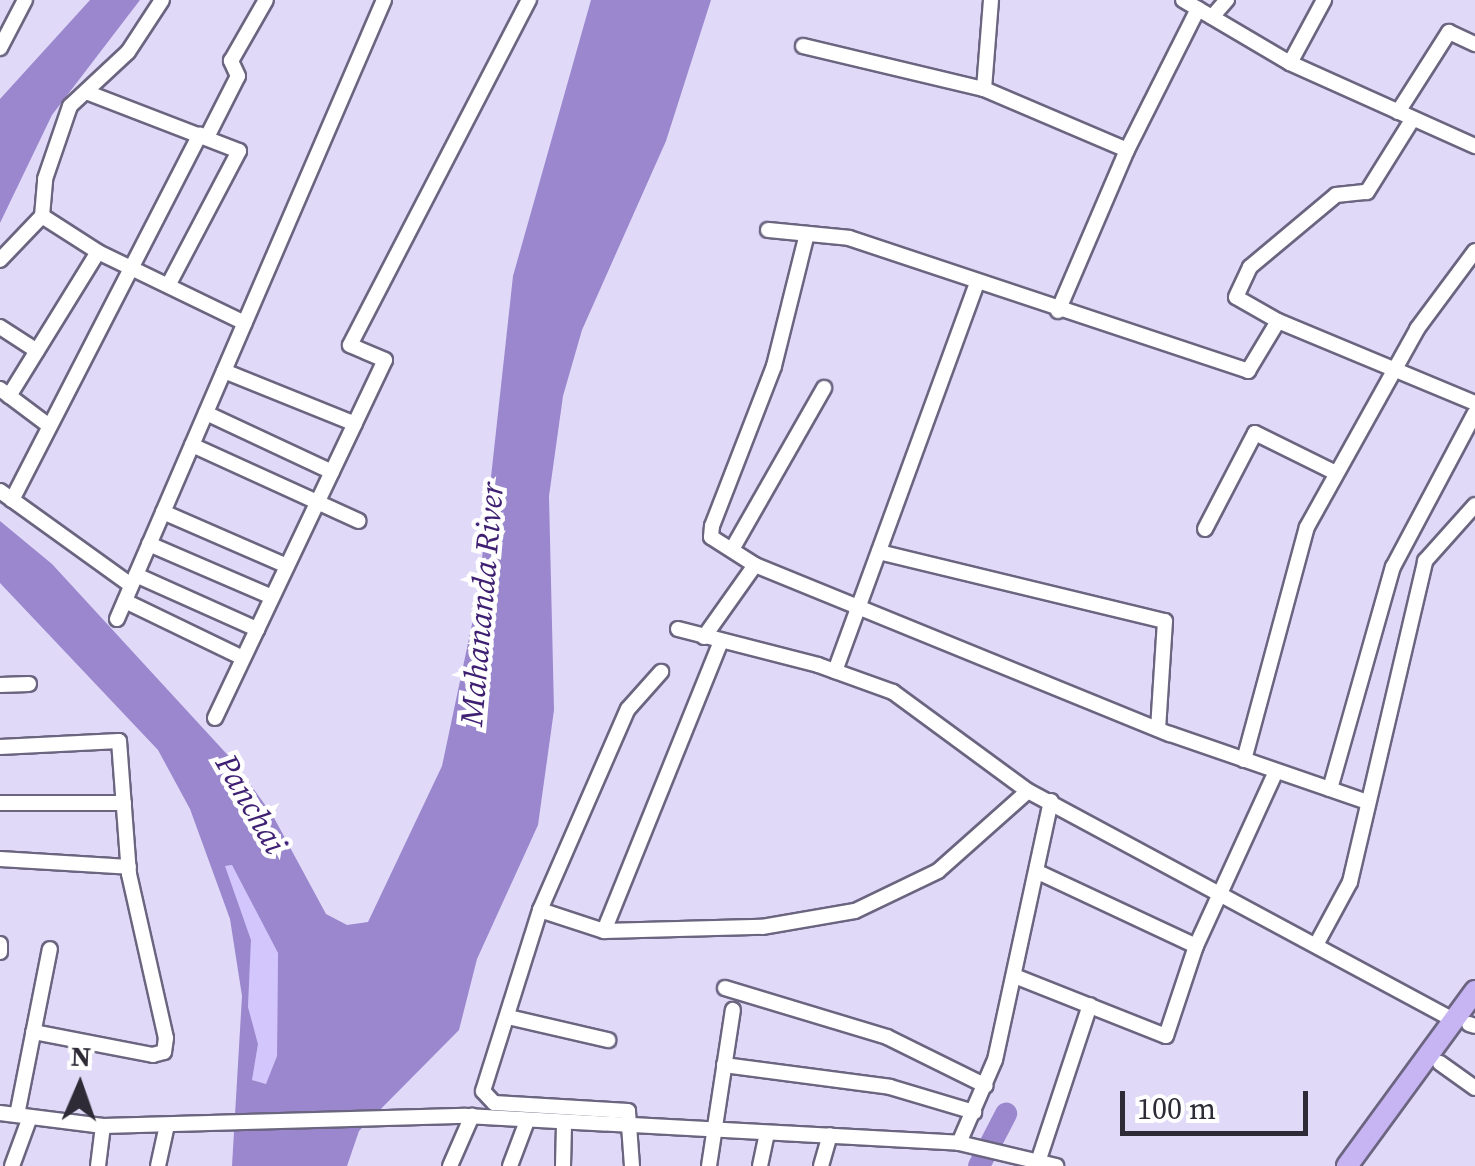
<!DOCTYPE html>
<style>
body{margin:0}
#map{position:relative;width:1475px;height:1166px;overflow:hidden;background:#e0d9f8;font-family:"Source Serif 4",serif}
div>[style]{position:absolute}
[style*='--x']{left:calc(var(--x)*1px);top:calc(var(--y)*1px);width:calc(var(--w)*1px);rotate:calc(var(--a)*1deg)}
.green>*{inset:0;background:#d3c6fd}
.water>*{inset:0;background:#9a87cd}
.river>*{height:22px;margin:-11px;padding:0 11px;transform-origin:11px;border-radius:11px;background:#9a87cd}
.roads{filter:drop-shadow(2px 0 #6b6580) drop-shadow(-2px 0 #6b6580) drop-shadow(0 2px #6b6580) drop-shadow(0 -2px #6b6580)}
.street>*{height:14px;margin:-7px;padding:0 7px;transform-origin:7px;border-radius:7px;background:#fff}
.primary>*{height:20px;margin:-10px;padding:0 10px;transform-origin:10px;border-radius:10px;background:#c7b5f3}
span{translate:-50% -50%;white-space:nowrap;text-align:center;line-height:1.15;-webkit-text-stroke:9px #fff;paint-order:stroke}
.water-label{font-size:32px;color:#3e1f71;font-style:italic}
.north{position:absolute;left:30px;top:1036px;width:100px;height:100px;-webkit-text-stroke:8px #fff;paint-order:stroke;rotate:2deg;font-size:28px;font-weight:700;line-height:40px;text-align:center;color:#2e2b37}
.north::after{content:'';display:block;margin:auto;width:35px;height:45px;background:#2e2b37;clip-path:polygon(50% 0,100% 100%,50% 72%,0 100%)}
.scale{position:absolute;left:1120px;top:1091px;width:188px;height:45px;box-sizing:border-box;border:5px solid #2e2b37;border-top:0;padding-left:12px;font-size:30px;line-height:35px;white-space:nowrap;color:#2e2b37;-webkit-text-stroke:8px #fff;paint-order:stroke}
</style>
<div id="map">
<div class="green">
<i style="clip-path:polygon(232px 865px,278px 953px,277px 1056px,267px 1084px,252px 1080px,258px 1044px,248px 1007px,251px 940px,224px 866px)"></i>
</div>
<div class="water">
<i style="clip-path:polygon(90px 0,140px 0,52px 115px,0 223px,0 99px)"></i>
<i style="clip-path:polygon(evenodd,591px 0,711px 0,666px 141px,582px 330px,563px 396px,549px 496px,554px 710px,538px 825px,477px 959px,459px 1030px,359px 1131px,347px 1166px,232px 1166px,242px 996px,230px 919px,190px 809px,158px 750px,0 583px,0 521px,52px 564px,235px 763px,273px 816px,326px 914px,347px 925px,368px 922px,442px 766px,478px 596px,513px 276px,591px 0,232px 865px,278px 953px,277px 1056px,266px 1084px,252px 1080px,258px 1044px,248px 1007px,251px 940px,225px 866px,232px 865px)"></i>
</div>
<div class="river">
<i style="--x:979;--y:1166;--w:59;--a:-62.6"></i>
</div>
<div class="roads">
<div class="street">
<i style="--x:1183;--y:0;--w:124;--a:30.5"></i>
<i style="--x:1290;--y:63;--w:203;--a:24.2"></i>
<i style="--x:1212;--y:17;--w:23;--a:-49"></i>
<i style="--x:803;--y:46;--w:186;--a:13.4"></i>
<i style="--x:984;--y:89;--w:155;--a:23.1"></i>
<i style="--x:0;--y:48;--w:54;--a:-62.5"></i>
<i style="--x:1290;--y:63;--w:72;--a:-61.6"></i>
<i style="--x:984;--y:89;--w:89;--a:-85.5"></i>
<i style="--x:86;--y:92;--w:164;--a:21.1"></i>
<i style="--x:239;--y:151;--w:150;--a:117.8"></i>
<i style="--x:1398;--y:112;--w:95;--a:-57.5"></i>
<i style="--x:1449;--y:32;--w:29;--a:25"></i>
<i style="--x:207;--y:137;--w:68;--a:-63.1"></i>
<i style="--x:238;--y:76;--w:17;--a:-115"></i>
<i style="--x:231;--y:61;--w:70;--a:-60.2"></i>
<i style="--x:42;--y:216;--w:67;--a:32.7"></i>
<i style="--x:98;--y:252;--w:163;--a:25.8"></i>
<i style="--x:768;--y:230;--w:81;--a:5.6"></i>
<i style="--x:849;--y:238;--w:421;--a:18.4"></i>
<i style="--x:1248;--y:371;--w:58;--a:-59"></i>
<i style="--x:1278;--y:321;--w:213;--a:22.6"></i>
<i style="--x:0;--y:260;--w:61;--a:-46.3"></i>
<i style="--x:42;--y:216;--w:37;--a:-85"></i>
<i style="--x:45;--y:179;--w:77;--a:-71.1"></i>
<i style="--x:70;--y:106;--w:79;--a:-43"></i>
<i style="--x:128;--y:52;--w:62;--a:-56.8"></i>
<i style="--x:1058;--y:311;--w:175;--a:-66.8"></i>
<i style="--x:1127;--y:150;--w:158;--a:-63.3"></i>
<i style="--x:1278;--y:321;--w:48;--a:-150.3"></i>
<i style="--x:1236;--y:297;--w:33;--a:-65"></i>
<i style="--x:1250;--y:267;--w:112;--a:-39.9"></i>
<i style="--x:1336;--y:195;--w:31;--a:-6"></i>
<i style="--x:1367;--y:192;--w:85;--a:-58"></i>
<i style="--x:0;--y:327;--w:44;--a:33"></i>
<i style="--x:224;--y:371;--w:141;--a:22"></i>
<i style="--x:0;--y:389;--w:60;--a:36.9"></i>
<i style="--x:9;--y:396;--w:169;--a:-58.3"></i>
<i style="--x:206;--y:413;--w:139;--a:25.1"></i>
<i style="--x:192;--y:445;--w:183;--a:24.5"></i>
<i style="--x:0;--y:491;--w:161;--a:35.7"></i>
<i style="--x:12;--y:500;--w:411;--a:-62.8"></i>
<i style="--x:163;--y:512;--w:135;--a:23.5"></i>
<i style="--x:1205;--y:529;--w:108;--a:-62.5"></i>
<i style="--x:1255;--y:433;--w:88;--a:26.3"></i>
<i style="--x:149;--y:544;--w:134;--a:23.3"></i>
<i style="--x:734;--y:546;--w:182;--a:-60.3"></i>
<i style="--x:879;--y:552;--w:294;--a:13.6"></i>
<i style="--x:1165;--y:621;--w:108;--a:93.7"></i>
<i style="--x:755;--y:565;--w:448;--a:22.2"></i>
<i style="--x:1170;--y:734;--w:209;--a:19"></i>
<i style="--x:136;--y:575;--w:133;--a:24.1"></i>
<i style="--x:125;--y:601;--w:131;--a:25.8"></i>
<i style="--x:117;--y:619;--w:674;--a:-66.67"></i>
<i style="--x:678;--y:629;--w:145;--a:14.4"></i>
<i style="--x:818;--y:665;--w:80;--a:19.8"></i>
<i style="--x:893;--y:692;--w:167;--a:36.3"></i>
<i style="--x:1028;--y:791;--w:485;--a:28.3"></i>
<i style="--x:704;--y:637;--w:88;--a:-54.7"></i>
<i style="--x:755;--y:565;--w:52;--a:-147.5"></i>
<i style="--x:711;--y:537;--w:11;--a:-85"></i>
<i style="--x:712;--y:526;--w:172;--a:-68.8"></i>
<i style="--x:774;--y:366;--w:136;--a:-76"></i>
<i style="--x:835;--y:671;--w:411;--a:-69.9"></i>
<i style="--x:0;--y:685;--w:29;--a:-2"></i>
<i style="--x:215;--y:718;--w:396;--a:-64.6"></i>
<i style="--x:385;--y:360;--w:38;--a:-157"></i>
<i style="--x:350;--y:345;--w:389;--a:-62.6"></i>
<i style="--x:0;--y:747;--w:119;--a:-2.9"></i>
<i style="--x:119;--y:741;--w:133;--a:85.7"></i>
<i style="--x:129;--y:874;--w:168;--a:77.3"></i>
<i style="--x:166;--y:1038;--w:14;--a:98"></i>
<i style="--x:164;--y:1052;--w:11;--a:165"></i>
<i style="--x:153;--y:1055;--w:122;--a:-169.1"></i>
<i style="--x:1244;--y:760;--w:241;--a:-74.9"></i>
<i style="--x:1307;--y:527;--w:227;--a:-60.9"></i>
<i style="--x:1417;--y:329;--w:97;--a:-53.4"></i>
<i style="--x:1330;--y:789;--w:231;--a:-74.2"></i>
<i style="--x:1393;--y:567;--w:174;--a:-62"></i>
<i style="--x:0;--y:803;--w:124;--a:0"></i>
<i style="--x:0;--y:859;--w:129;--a:3.5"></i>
<i style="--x:1040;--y:873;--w:172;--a:25.1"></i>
<i style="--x:540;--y:910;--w:67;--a:18.2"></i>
<i style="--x:604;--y:931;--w:158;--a:-1.5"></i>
<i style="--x:762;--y:927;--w:94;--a:-9.8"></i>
<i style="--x:855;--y:911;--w:92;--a:-25.7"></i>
<i style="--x:938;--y:871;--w:120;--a:-41.6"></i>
<i style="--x:604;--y:931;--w:312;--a:-68"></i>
<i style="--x:0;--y:944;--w:8;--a:90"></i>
<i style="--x:1316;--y:945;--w:72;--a:-61.6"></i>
<i style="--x:1350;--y:882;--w:330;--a:-76.8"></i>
<i style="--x:1425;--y:561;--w:75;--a:-48.2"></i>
<i style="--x:1017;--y:977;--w:160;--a:21.6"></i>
<i style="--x:1166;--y:1036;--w:95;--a:-71.6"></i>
<i style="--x:1196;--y:946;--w:192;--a:-65.4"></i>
<i style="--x:725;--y:988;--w:169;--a:16.8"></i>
<i style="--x:887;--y:1037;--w:110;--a:26.3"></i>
<i style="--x:508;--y:1017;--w:103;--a:13"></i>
<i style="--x:1469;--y:1024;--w:6;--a:18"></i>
<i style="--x:1440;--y:1063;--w:43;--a:35.5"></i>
<i style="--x:724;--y:1065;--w:167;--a:7.5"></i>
<i style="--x:890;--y:1087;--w:88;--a:16.6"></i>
<i style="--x:0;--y:1113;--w:104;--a:7.2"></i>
<i style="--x:103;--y:1126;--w:363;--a:-1.6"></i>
<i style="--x:466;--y:1116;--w:494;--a:3.1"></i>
<i style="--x:959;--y:1143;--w:100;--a:13.3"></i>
<i style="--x:17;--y:1115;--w:169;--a:-78.8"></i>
<i style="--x:959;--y:1143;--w:90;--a:-66.6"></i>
<i style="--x:995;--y:1060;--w:265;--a:-77.8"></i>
<i style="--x:1039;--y:1159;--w:162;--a:-71.7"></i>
<i style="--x:12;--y:1166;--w:52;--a:-69.8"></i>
<i style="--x:98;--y:1166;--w:40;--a:-82.9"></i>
<i style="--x:158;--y:1166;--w:42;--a:-77.6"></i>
<i style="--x:450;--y:1166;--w:55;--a:-66.3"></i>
<i style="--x:510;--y:1166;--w:48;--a:-69.3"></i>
<i style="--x:563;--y:1166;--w:40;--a:-88.6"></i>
<i style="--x:632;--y:1166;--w:55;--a:-94.2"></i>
<i style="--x:628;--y:1111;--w:134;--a:-176.6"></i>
<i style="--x:494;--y:1103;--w:16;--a:-133"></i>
<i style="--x:483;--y:1091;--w:190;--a:-72.5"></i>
<i style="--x:540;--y:910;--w:219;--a:-66.4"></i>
<i style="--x:628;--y:709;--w:50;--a:-48.3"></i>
<i style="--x:709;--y:1166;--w:158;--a:-81.3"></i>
<i style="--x:760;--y:1166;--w:33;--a:-78"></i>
<i style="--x:821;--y:1166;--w:32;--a:-74"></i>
</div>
<div class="primary">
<i style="--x:1347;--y:1166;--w:217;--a:-53.8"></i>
</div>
</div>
<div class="water-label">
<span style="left:482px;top:604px;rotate:-85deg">Mahananda River</span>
<span style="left:251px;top:804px;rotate:60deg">Panchai</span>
</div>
<div class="north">N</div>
<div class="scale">100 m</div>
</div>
